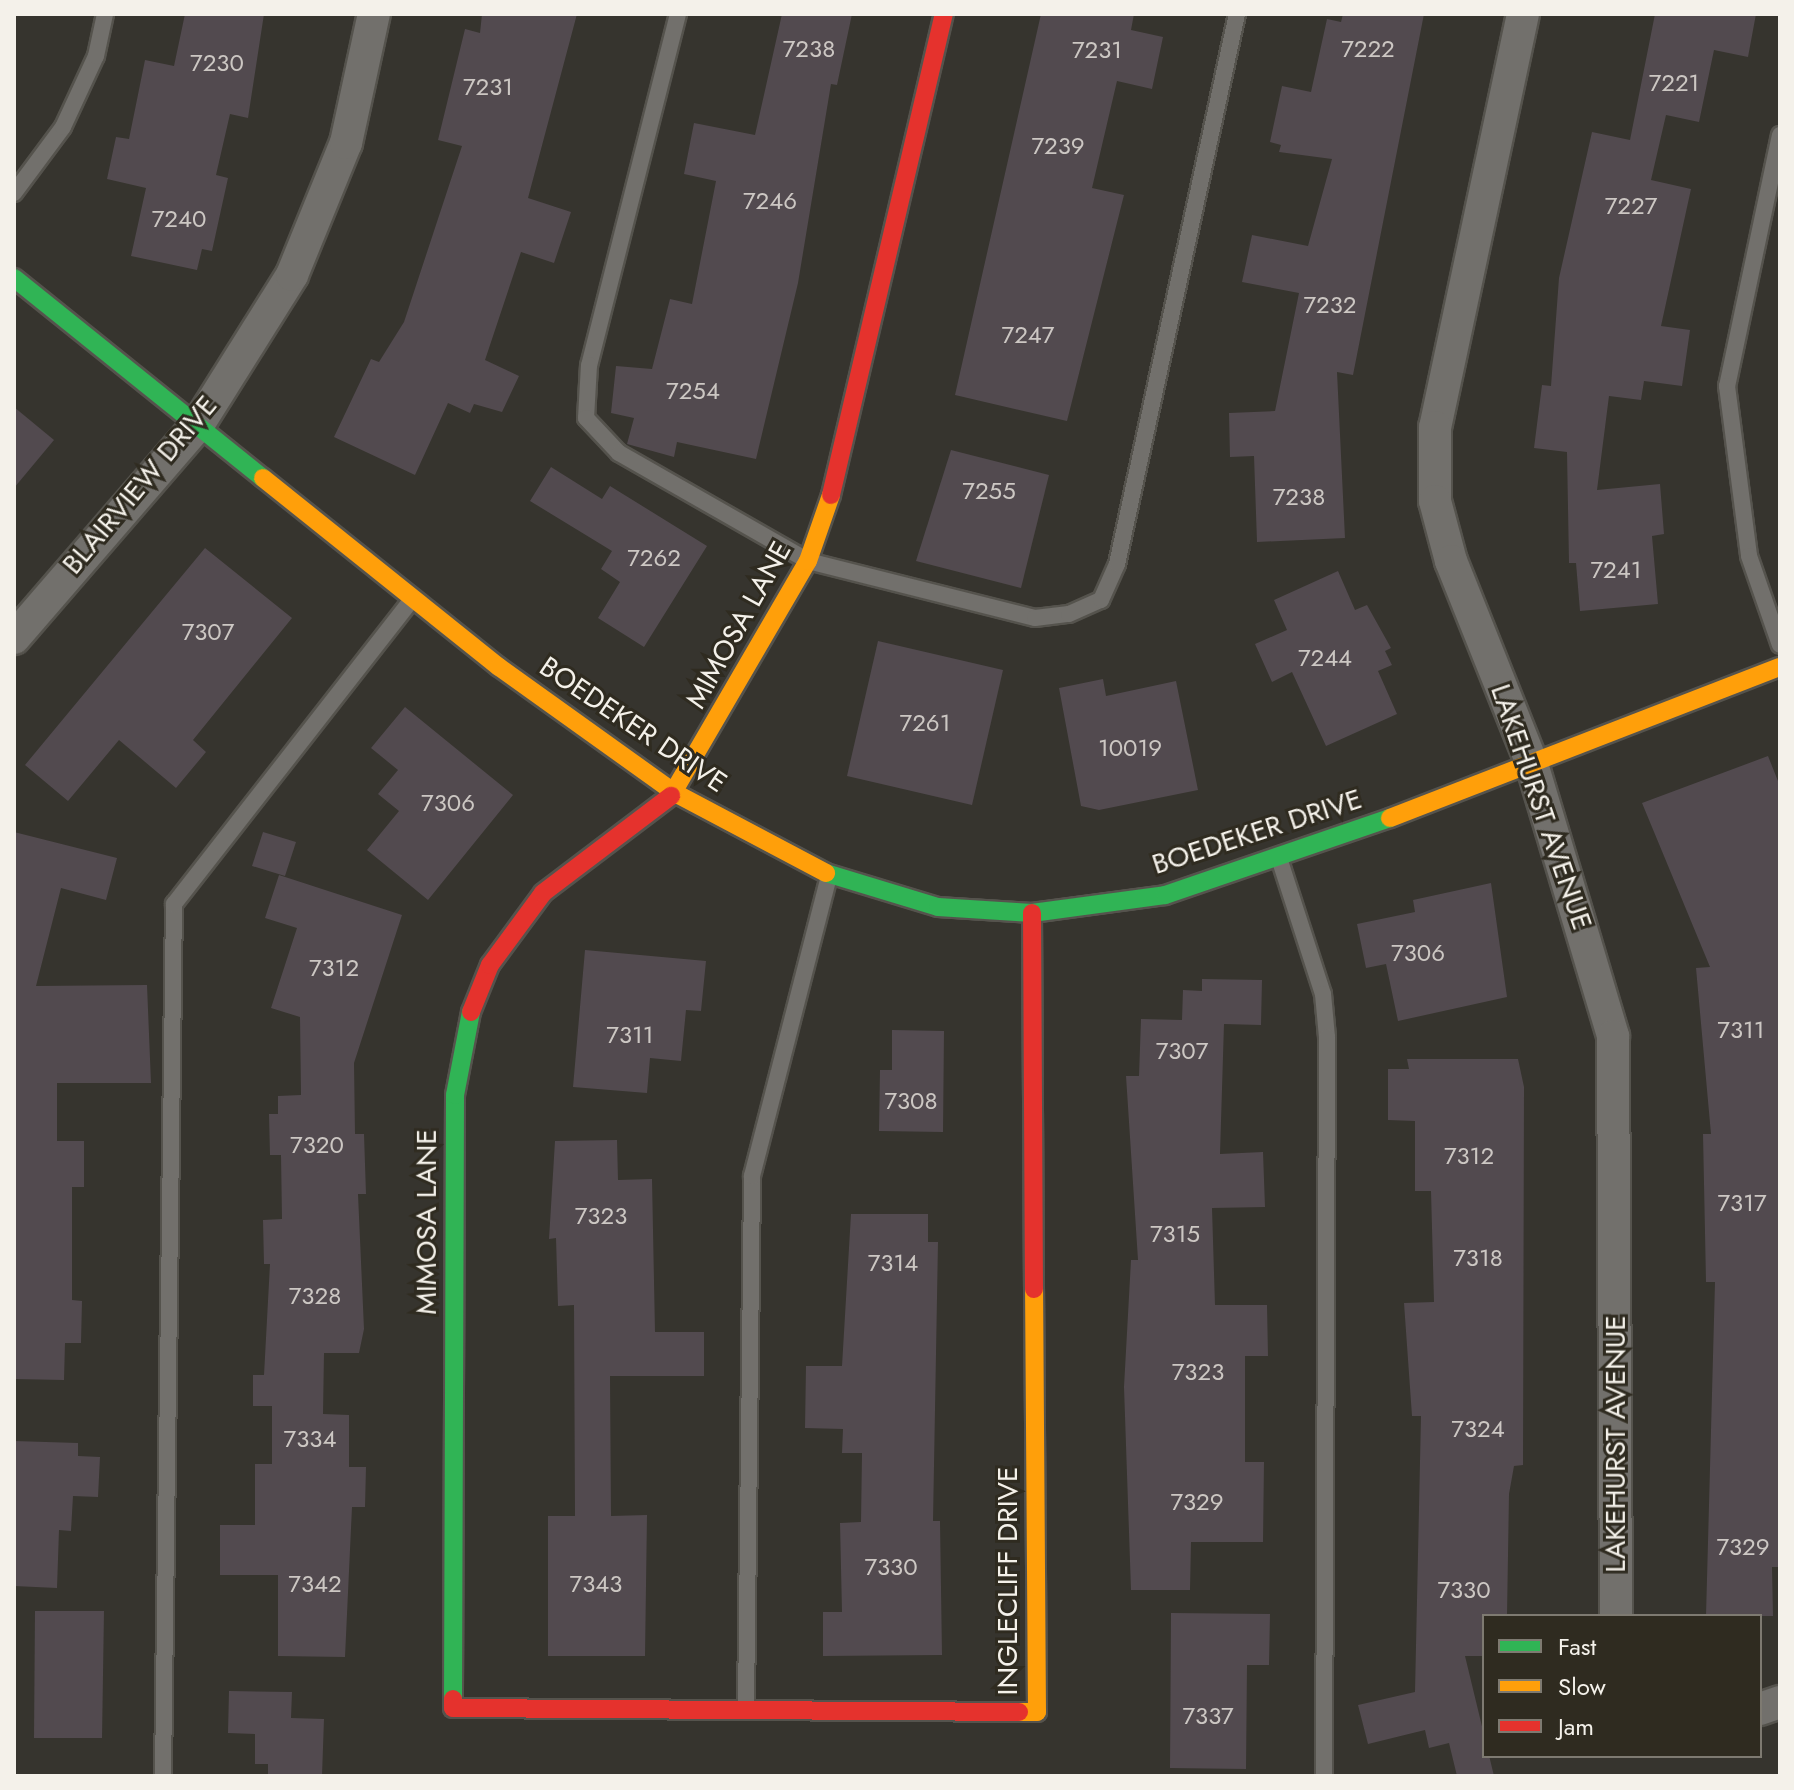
<!DOCTYPE html>
<style>
body{margin:0}
#map{position:relative;width:1794px;height:1790px;overflow:hidden;background:#36342e;font-family:Jost,sans-serif}
div>[style]{position:absolute}
[style*='--x']{left:calc(var(--x)*1px);top:calc(var(--y)*1px);width:calc(var(--w)*1px);rotate:calc(var(--a)*1deg)}
.building>*{inset:0;background:#524a4f}
.roads{filter:drop-shadow(2px 0 #55534d) drop-shadow(-2px 0 #55534d) drop-shadow(0 2px #55534d) drop-shadow(0 -2px #55534d)}
.lane>*{height:16px;margin:-8px;padding:0 8px;transform-origin:8px;border-radius:8px;background:#72706c}
.street>*{height:32px;margin:-16px;padding:0 16px;transform-origin:16px;border-radius:16px;background:#72706c}
.fast>*{height:18px;margin:-9px;padding:0 9px;transform-origin:9px;border-radius:9px;background:#30b455}
.slow>*{height:18px;margin:-9px;padding:0 9px;transform-origin:9px;border-radius:9px;background:#ff9f0a}
.jam>*{height:18px;margin:-9px;padding:0 9px;transform-origin:9px;border-radius:9px;background:#e5322d}
span{translate:-50% -50%;white-space:nowrap;text-align:center;line-height:1.15;-webkit-text-stroke:6px #2f2b20;paint-order:stroke}
.number-label{font-size:24px;color:#ccc7c3}
.number-label span{-webkit-text-stroke-width:0}
.street-label{font-size:28px;color:#f4f1ea}
.frame{position:absolute;inset:0;border:16px solid #f4f1ea;pointer-events:none}
.legend{position:absolute;left:1482px;top:1614px;width:280px;height:144px;box-sizing:border-box;background:#2f2b20;border:2px solid #7e7a71;margin:0;padding:10px 14px;list-style:none;font-size:24px;color:#f4f1ea}
.legend li{display:flex;align-items:center;gap:16px;height:40px}
.legend b{width:40px;border:2px solid #7e7a71}
</style>
<div id="map">
<div class="building">
<i style="clip-path:polygon(185px 14px,264px 14px,248px 118px,230px 114px,216px 175px,228px 178px,212px 251px,202px 249px,197px 270px,131px 256px,146px 188px,107px 179px,116px 137px,129px 139px,145px 60px,174px 66px)"></i>
<i style="clip-path:polygon(482px 14px,577px 14px,528px 198px,571px 212px,554px 263px,521px 252px,485px 360px,519px 376px,502px 412px,474px 404px,470px 413px,448px 403px,415px 475px,334px 437px,371px 359px,379px 362px,404px 322px,462px 146px,438px 140px,465px 29px,480px 33px)"></i>
<i style="clip-path:polygon(782px 14px,852px 14px,837px 85px,831px 84px,798px 283px,756px 459px,677px 442px,674px 457px,627px 444px,634px 418px,611px 413px,616px 366px,652px 369px,670px 299px,692px 304px,716px 181px,684px 174px,694px 123px,755px 135px)"></i>
<i style="clip-path:polygon(1041px 14px,1134px 14px,1131px 30px,1163px 37px,1152px 89px,1117px 81px,1092px 188px,1124px 195px,1067px 421px,955px 395px)"></i>
<i style="clip-path:polygon(1343px 14px,1424px 14px,1353px 375px,1337px 372px,1345px 538px,1257px 542px,1254px 456px,1230px 457px,1229px 413px,1275px 411px,1299px 293px,1242px 282px,1252px 235px,1308px 246px,1332px 159px,1279px 152px,1281px 145px,1270px 142px,1282px 86px,1311px 92px,1327px 19px,1341px 22px)"></i>
<i style="clip-path:polygon(1655px 14px,1756px 14px,1748px 57px,1714px 50px,1699px 122px,1666px 115px,1651px 180px,1691px 189px,1661px 326px,1690px 330px,1682px 386px,1644px 381px,1641px 400px,1609px 396px,1597px 490px,1660px 484px,1664px 534px,1652px 536px,1658px 604px,1580px 611px,1576px 563px,1569px 563px,1567px 452px,1534px 448px,1542px 385px,1551px 386px,1559px 278px,1592px 132px,1630px 140px)"></i>
<i style="clip-path:polygon(14px 407px,54px 440px,14px 488px)"></i>
<i style="clip-path:polygon(951px 450px,1049px 475px,1021px 588px,916px 561px)"></i>
<i style="clip-path:polygon(551px 467px,602px 499px,610px 486px,707px 546px,644px 647px,598px 618px,620px 582px,601px 569px,612px 551px,530px 501px)"></i>
<i style="clip-path:polygon(205px 548px,292px 618px,193px 740px,206px 752px,176px 788px,119px 740px,68px 801px,25px 765px)"></i>
<i style="clip-path:polygon(1338px 571px,1355px 610px,1367px 605px,1391px 648px,1385px 651px,1392px 665px,1378px 671px,1397px 714px,1326px 746px,1292px 672px,1272px 682px,1255px 644px,1287px 630px,1274px 600px)"></i>
<i style="clip-path:polygon(878px 641px,1003px 670px,972px 805px,847px 776px)"></i>
<i style="clip-path:polygon(1103px 679px,1106px 696px,1176px 681px,1198px 790px,1099px 810px,1081px 806px,1059px 688px)"></i>
<i style="clip-path:polygon(405px 707px,513px 795px,428px 900px,367px 850px,399px 811px,378px 794px,398px 770px,371px 748px)"></i>
<i style="clip-path:polygon(1768px 756px,1780px 786px,1780px 1567px,1772px 1567px,1773px 1616px,1706px 1616px,1715px 1282px,1706px 1282px,1703px 1134px,1711px 1134px,1696px 968px,1710px 967px,1642px 803px)"></i>
<i style="clip-path:polygon(14px 832px,117px 858px,106px 900px,61px 888px,36px 986px,147px 985px,151px 1083px,57px 1083px,57px 1141px,84px 1141px,84px 1187px,72px 1187px,72px 1300px,82px 1301px,81px 1343px,65px 1343px,64px 1380px,14px 1379px)"></i>
<i style="clip-path:polygon(263px 832px,296px 842px,285px 876px,252px 866px)"></i>
<i style="clip-path:polygon(279px 875px,402px 915px,354px 1063px,355px 1134px,364px 1134px,366px 1194px,358px 1194px,364px 1329px,359px 1353px,324px 1353px,323px 1414px,349px 1415px,349px 1467px,366px 1467px,365px 1507px,352px 1507px,345px 1657px,278px 1656px,278px 1575px,220px 1575px,220px 1525px,255px 1525px,255px 1464px,272px 1464px,272px 1406px,253px 1406px,253px 1375px,264px 1375px,270px 1264px,264px 1264px,263px 1220px,282px 1219px,281px 1155px,270px 1155px,269px 1114px,278px 1114px,278px 1096px,301px 1095px,300px 1017px,271px 1008px,297px 928px,265px 918px)"></i>
<i style="clip-path:polygon(1491px 883px,1507px 997px,1398px 1021px,1386px 964px,1366px 968px,1357px 924px,1415px 912px,1413px 900px)"></i>
<i style="clip-path:polygon(585px 950px,706px 961px,701px 1011px,686px 1010px,681px 1061px,650px 1058px,647px 1093px,573px 1087px)"></i>
<i style="clip-path:polygon(1202px 979px,1262px 980px,1261px 1025px,1224px 1024px,1220px 1154px,1263px 1152px,1265px 1207px,1212px 1208px,1215px 1305px,1267px 1305px,1268px 1356px,1245px 1356px,1245px 1462px,1264px 1462px,1263px 1542px,1191px 1542px,1190px 1590px,1131px 1590px,1124px 1387px,1131px 1260px,1138px 1260px,1126px 1076px,1139px 1076px,1141px 1019px,1182px 1020px,1183px 990px,1202px 991px)"></i>
<i style="clip-path:polygon(892px 1030px,944px 1031px,943px 1132px,879px 1131px,880px 1070px,892px 1070px)"></i>
<i style="clip-path:polygon(1407px 1059px,1518px 1059px,1524px 1087px,1523px 1465px,1514px 1466px,1509px 1494px,1507px 1616px,1484px 1616px,1484px 1656px,1465px 1656px,1494px 1776px,1457px 1776px,1449px 1743px,1429px 1748px,1425px 1730px,1368px 1744px,1358px 1705px,1415px 1692px,1421px 1416px,1412px 1416px,1404px 1303px,1434px 1302px,1431px 1191px,1415px 1191px,1415px 1121px,1388px 1120px,1388px 1069px,1409px 1069px)"></i>
<i style="clip-path:polygon(617px 1140px,618px 1180px,652px 1179px,655px 1332px,704px 1332px,704px 1376px,610px 1376px,611px 1516px,647px 1515px,645px 1656px,548px 1656px,548px 1516px,575px 1516px,574px 1305px,558px 1306px,556px 1238px,549px 1239px,555px 1141px)"></i>
<i style="clip-path:polygon(851px 1214px,928px 1214px,928px 1242px,938px 1242px,933px 1521px,940px 1521px,942px 1655px,823px 1656px,823px 1612px,842px 1612px,840px 1523px,861px 1522px,862px 1453px,842px 1453px,843px 1429px,805px 1428px,806px 1366px,842px 1366px)"></i>
<i style="clip-path:polygon(14px 1441px,78px 1443px,78px 1456px,100px 1457px,98px 1497px,73px 1496px,71px 1531px,59px 1530px,57px 1588px,14px 1586px)"></i>
<i style="clip-path:polygon(35px 1611px,104px 1611px,102px 1738px,34px 1738px)"></i>
<i style="clip-path:polygon(1171px 1613px,1270px 1614px,1269px 1665px,1247px 1665px,1246px 1769px,1170px 1768px)"></i>
<i style="clip-path:polygon(229px 1691px,292px 1692px,291px 1718px,324px 1719px,322px 1776px,268px 1776px,268px 1764px,255px 1764px,255px 1734px,228px 1733px)"></i>
</div>
<div class="roads">
<div class="lane">
<i style="--x:678;--y:14;--w:362;--a:104.2"></i>
<i style="--x:589;--y:365;--w:53;--a:93.2"></i>
<i style="--x:586;--y:418;--w:48;--a:46.7"></i>
<i style="--x:619;--y:453;--w:218;--a:29.7"></i>
<i style="--x:808;--y:561;--w:234;--a:14.1"></i>
<i style="--x:1035;--y:618;--w:34;--a:-7"></i>
<i style="--x:1069;--y:614;--w:35;--a:-24"></i>
<i style="--x:1101;--y:600;--w:39;--a:-66"></i>
<i style="--x:1117;--y:564;--w:563;--a:-77.69"></i>
<i style="--x:1780;--y:135;--w:257;--a:101.9"></i>
<i style="--x:1727;--y:386;--w:171;--a:82.6"></i>
<i style="--x:1749;--y:556;--w:94;--a:70.8"></i>
<i style="--x:14;--y:193;--w:82;--a:-53.4"></i>
<i style="--x:63;--y:127;--w:78;--a:-65.1"></i>
<i style="--x:96;--y:56;--w:43;--a:-77.9"></i>
<i style="--x:1280;--y:861;--w:140;--a:72.1"></i>
<i style="--x:1323;--y:994;--w:43;--a:84.7"></i>
<i style="--x:1327;--y:1037;--w:739;--a:90.23"></i>
<i style="--x:746;--y:1708;--w:532;--a:-89.35"></i>
<i style="--x:752;--y:1176;--w:309;--a:-75.6"></i>
<i style="--x:163;--y:1776;--w:872;--a:-89.28"></i>
<i style="--x:174;--y:904;--w:387;--a:-52"></i>
</div>
<div class="street">
<i style="--x:1523;--y:14;--w:422;--a:102"></i>
<i style="--x:1435;--y:427;--w:74;--a:90"></i>
<i style="--x:1435;--y:501;--w:62;--a:75.1"></i>
<i style="--x:1451;--y:561;--w:219;--a:68.2"></i>
<i style="--x:1532;--y:764;--w:284;--a:73.4"></i>
<i style="--x:1613;--y:1036;--w:580;--a:89.7"></i>
<i style="--x:14;--y:638;--w:281;--a:-49.2"></i>
<i style="--x:198;--y:425;--w:177;--a:-57.9"></i>
<i style="--x:292;--y:275;--w:143;--a:-67.8"></i>
<i style="--x:346;--y:143;--w:132;--a:-77.8"></i>
<i style="--x:1760;--y:1709;--w:21;--a:-19"></i>
</div>
<div class="fast">
<i style="--x:14;--y:278;--w:319;--a:38.8"></i>
<i style="--x:826;--y:873;--w:117;--a:16.9"></i>
<i style="--x:938;--y:907;--w:94;--a:3.7"></i>
<i style="--x:1032;--y:913;--w:134;--a:-7.7"></i>
<i style="--x:1165;--y:895;--w:238;--a:-18.9"></i>
<i style="--x:453;--y:1699;--w:604;--a:-89.81"></i>
<i style="--x:455;--y:1095;--w:85;--a:-79.1"></i>
</div>
<div class="slow">
<i style="--x:263;--y:478;--w:302;--a:38.7"></i>
<i style="--x:499;--y:667;--w:216;--a:35.6"></i>
<i style="--x:675;--y:793;--w:171;--a:27.9"></i>
<i style="--x:671;--y:796;--w:272;--a:-59.8"></i>
<i style="--x:808;--y:561;--w:70;--a:-70.8"></i>
<i style="--x:1390;--y:818;--w:418;--a:-21.2"></i>
<i style="--x:1019;--y:1712;--w:18;--a:0"></i>
<i style="--x:1037;--y:1712;--w:423;--a:-90.4"></i>
</div>
<div class="jam">
<i style="--x:831;--y:495;--w:494;--a:-76.8"></i>
<i style="--x:1032;--y:913;--w:376;--a:89.7"></i>
<i style="--x:471;--y:1012;--w:51;--a:-68"></i>
<i style="--x:490;--y:965;--w:89;--a:-53.6"></i>
<i style="--x:543;--y:893;--w:161;--a:-37.2"></i>
<i style="--x:453;--y:1699;--w:9;--a:90"></i>
<i style="--x:453;--y:1708;--w:566;--a:0.4"></i>
</div>
</div>
<div class="number-label">
<span style="left:809px;top:49px">7238</span>
<span style="left:1368px;top:49px">7222</span>
<span style="left:1097px;top:50px">7231</span>
<span style="left:217px;top:63px">7230</span>
<span style="left:1674px;top:83px">7221</span>
<span style="left:488px;top:87px">7231</span>
<span style="left:1058px;top:146px">7239</span>
<span style="left:770px;top:201px">7246</span>
<span style="left:1631px;top:206px">7227</span>
<span style="left:179px;top:219px">7240</span>
<span style="left:1330px;top:305px">7232</span>
<span style="left:1028px;top:335px">7247</span>
<span style="left:693px;top:391px">7254</span>
<span style="left:989px;top:491px">7255</span>
<span style="left:1299px;top:497px">7238</span>
<span style="left:654px;top:558px">7262</span>
<span style="left:1616px;top:570px">7241</span>
<span style="left:208px;top:632px">7307</span>
<span style="left:1325px;top:658px">7244</span>
<span style="left:925px;top:723px">7261</span>
<span style="left:1130px;top:748px">10019</span>
<span style="left:448px;top:803px">7306</span>
<span style="left:1418px;top:953px">7306</span>
<span style="left:334px;top:968px">7312</span>
<span style="left:1741px;top:1030px">7311</span>
<span style="left:630px;top:1035px">7311</span>
<span style="left:1182px;top:1051px">7307</span>
<span style="left:911px;top:1101px">7308</span>
<span style="left:317px;top:1145px">7320</span>
<span style="left:1469px;top:1156px">7312</span>
<span style="left:1742px;top:1203px">7317</span>
<span style="left:601px;top:1216px">7323</span>
<span style="left:1175px;top:1234px">7315</span>
<span style="left:1478px;top:1258px">7318</span>
<span style="left:893px;top:1263px">7314</span>
<span style="left:315px;top:1296px">7328</span>
<span style="left:1198px;top:1372px">7323</span>
<span style="left:1478px;top:1429px">7324</span>
<span style="left:310px;top:1439px">7334</span>
<span style="left:1197px;top:1502px">7329</span>
<span style="left:1743px;top:1547px">7329</span>
<span style="left:891px;top:1567px">7330</span>
<span style="left:315px;top:1584px">7342</span>
<span style="left:596px;top:1584px">7343</span>
<span style="left:1464px;top:1590px">7330</span>
<span style="left:1208px;top:1716px">7337</span>
</div>
<div class="street-label">
<span style="left:140px;top:485px;rotate:-50deg">BLAIRVIEW DRIVE</span>
<span style="left:739px;top:625px;rotate:-61deg">MIMOSA LANE</span>
<span style="left:633px;top:725px;rotate:34deg">BOEDEKER DRIVE</span>
<span style="left:1541px;top:807px;rotate:71deg">LAKEHURST AVENUE</span>
<span style="left:1257px;top:832px;rotate:-18deg">BOEDEKER DRIVE</span>
<span style="left:427px;top:1222px;rotate:-90deg">MIMOSA LANE</span>
<span style="left:1616px;top:1444px;rotate:-90deg">LAKEHURST AVENUE</span>
<span style="left:1008px;top:1581px;rotate:-90deg">INGLECLIFF DRIVE</span>
</div>
<div class="frame"></div>
<ul class="legend">
<li><b style="height:10px;background:#30b455"></b>Fast</li>
<li><b style="height:10px;background:#ff9f0a"></b>Slow</li>
<li><b style="height:10px;background:#e5322d"></b>Jam</li>
</ul>
</div>
